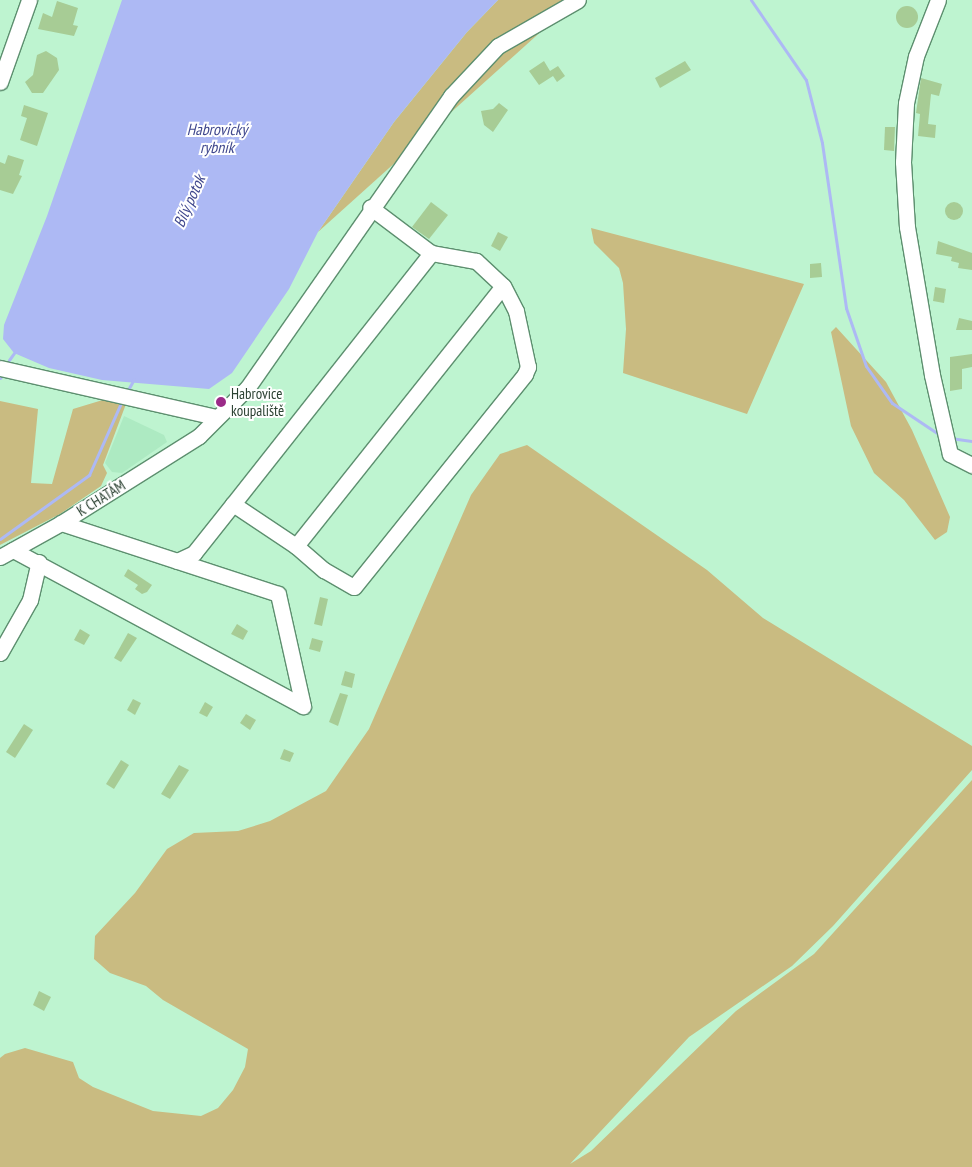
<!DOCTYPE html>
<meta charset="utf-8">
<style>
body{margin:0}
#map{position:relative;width:972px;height:1167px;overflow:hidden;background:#bef4d0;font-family:"PT Sans Narrow",sans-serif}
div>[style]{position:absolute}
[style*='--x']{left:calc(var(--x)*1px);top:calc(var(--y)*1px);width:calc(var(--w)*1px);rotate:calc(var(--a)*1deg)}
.built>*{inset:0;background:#adeac2}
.green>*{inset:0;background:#c9bb81}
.water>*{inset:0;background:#adb9f4}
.stream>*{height:3px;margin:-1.5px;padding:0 1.5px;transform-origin:1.5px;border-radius:1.5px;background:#adb9f4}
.building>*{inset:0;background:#a7cc95}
.round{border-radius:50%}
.roads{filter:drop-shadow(1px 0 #5d8f6f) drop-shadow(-1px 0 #5d8f6f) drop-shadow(0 1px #5d8f6f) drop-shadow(0 -1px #5d8f6f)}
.minor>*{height:15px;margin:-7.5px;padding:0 7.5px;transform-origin:7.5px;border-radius:7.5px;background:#fff}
.dots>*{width:14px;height:14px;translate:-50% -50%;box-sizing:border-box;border:2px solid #fff;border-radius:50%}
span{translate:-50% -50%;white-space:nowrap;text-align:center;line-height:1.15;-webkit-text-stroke:4px #fff;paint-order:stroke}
.poi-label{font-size:15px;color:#2b4132}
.left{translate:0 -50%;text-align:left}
.street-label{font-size:15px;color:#2b4132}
.water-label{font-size:16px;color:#3f478d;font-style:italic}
</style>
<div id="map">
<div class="built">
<i style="clip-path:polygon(124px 416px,164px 435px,167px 442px,122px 473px,112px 472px,105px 463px)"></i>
</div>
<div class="green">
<i style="clip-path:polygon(498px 0,576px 0,318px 232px,394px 122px,467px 32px)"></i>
<i style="clip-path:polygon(591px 228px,804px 284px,747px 414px,623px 373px,626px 329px,623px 283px,619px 268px,594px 243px)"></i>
<i style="clip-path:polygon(836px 327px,886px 382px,912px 430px,950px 517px,947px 532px,935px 540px,904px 500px,874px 473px,851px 426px,831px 332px)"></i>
<i style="clip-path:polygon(106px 399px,126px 404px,103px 465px,107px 473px,101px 486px,60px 514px,0 545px,0 401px,38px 409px,31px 483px,52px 484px,73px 409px)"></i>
<i style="clip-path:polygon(527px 445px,707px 570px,763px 618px,972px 746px,972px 770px,833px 926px,792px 966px,689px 1037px,570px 1164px,591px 1151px,736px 1011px,814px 954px,972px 780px,972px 1167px,0 1167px,0 1058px,5px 1054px,25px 1048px,73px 1062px,79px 1078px,93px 1087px,153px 1111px,201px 1116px,218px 1108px,233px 1090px,245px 1067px,248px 1049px,163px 1000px,146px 986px,110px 973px,94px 959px,95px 936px,135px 893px,167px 849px,194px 833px,238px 831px,270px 821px,326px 791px,369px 729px,471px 495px,500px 454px)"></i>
</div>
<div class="water">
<i style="clip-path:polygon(122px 0,498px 0,467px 32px,394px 122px,318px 232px,289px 289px,232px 373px,209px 389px,102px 380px,49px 368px,14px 353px,3px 339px,4px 325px,47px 216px)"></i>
</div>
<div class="stream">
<i style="--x:751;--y:0;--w:97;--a:55.5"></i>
<i style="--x:806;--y:80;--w:65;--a:75.7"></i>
<i style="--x:822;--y:143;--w:167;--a:81.7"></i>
<i style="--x:846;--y:308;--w:61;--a:71"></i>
<i style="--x:866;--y:366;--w:45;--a:54.9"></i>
<i style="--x:892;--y:403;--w:58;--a:33.7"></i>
<i style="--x:9;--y:360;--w:9;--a:-54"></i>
<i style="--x:0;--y:378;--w:1;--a:-45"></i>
<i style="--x:129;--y:388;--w:10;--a:-61"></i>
<i style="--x:950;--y:438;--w:22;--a:8"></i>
<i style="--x:0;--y:539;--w:110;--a:-35.7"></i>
<i style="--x:89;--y:475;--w:77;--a:-66.1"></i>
</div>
<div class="building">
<i style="clip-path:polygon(57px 1px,78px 8px,73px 25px,78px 26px,74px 36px,38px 29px,43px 13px,52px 17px)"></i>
<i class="round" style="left:896px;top:6px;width:22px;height:22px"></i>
<i style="clip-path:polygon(46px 51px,57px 58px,59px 70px,43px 93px,32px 93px,25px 82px,33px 75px,37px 55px)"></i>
<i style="clip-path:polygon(544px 61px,550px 71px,558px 66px,565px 76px,557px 82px,553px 76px,539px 85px,529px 71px)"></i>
<i style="clip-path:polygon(685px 61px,691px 70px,660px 88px,655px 78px)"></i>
<i style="clip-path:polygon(921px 78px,942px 84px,939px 96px,931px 94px,928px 124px,936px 125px,935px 138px,918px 136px,920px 114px,916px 113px)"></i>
<i style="clip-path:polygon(499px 103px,508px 110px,493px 132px,484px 125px,481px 111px,493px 109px)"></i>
<i style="clip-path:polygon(24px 105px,48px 113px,37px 146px,20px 140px,27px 118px,21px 116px)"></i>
<i style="clip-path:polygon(885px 127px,895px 127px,894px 151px,884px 150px)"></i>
<i style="clip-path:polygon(8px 155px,24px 160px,19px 175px,22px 176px,13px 194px,0 190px,0 162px,5px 164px)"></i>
<i style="clip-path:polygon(431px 202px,448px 215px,429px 239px,412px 227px)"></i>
<i class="round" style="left:945px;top:202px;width:18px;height:18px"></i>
<i style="clip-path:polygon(498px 232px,508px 237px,500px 251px,491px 246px)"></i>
<i style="clip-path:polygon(938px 241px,972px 253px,972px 270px,958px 268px,959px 263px,951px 261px,952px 257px,936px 254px)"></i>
<i style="clip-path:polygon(821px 263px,822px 277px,810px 278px,810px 264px)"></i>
<i style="clip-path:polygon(935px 287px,946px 289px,944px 303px,933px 301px)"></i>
<i style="clip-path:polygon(959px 318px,972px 321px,972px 330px,956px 330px)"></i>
<i style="clip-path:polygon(972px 354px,972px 367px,962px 369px,962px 389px,950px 391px,950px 357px)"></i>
<i style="clip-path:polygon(128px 569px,152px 585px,147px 592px,142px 594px,135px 589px,138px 585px,124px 576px)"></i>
<i style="clip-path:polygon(320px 597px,328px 599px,322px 626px,314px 624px)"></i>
<i style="clip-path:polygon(237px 624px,248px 631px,243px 640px,231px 634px)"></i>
<i style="clip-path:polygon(80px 629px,90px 635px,84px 645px,74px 640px)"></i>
<i style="clip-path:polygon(128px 633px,137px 638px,121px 662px,114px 658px)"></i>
<i style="clip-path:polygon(312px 638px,323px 641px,320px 652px,309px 649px)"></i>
<i style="clip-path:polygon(345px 671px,355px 674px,352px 688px,341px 685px)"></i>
<i style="clip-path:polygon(340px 693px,348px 695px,338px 726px,329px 722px)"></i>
<i style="clip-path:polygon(133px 699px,141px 703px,135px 715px,127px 710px)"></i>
<i style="clip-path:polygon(205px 702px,213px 707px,207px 717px,199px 713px)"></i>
<i style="clip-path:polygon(246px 714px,256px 720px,250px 730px,240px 723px)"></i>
<i style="clip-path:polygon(24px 724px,33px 730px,15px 758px,6px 752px)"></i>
<i style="clip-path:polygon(284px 749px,294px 753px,290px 762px,280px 759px)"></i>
<i style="clip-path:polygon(121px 760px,129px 765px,114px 789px,106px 784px)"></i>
<i style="clip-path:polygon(179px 765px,189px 770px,170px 799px,161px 794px)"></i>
<i style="clip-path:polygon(39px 991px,51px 997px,44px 1011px,33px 1005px)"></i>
</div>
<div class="roads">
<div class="minor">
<i style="--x:938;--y:0;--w:60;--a:111.4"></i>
<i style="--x:916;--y:56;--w:48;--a:102"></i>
<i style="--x:906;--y:103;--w:59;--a:92.9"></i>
<i style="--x:903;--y:162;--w:65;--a:86.5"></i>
<i style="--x:907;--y:227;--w:150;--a:80.4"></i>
<i style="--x:932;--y:375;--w:81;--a:77.2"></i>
<i style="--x:950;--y:454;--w:25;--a:27"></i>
<i style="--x:0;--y:82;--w:87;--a:-70.5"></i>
<i style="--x:0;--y:368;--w:221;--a:12.8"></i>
<i style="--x:233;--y:504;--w:320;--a:-51.7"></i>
<i style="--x:61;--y:523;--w:228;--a:18.1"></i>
<i style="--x:278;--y:594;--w:115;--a:77.4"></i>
<i style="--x:296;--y:546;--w:332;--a:-51.5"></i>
<i style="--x:13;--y:550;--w:329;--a:28.3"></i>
<i style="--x:0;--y:557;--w:70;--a:-29.1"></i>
<i style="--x:61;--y:523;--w:163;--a:-32.2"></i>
<i style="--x:199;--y:436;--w:69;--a:-45"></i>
<i style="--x:248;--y:387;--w:355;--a:-55.1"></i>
<i style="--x:451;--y:96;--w:69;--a:-46.8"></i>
<i style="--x:498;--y:46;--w:92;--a:-29.9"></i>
<i style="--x:177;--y:561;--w:19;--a:-25"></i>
<i style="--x:194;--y:553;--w:63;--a:-51.5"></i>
<i style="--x:233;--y:504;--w:76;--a:33.7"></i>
<i style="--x:296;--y:546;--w:37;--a:41"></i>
<i style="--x:324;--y:570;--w:34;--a:30"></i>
<i style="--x:354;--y:587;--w:273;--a:-51.2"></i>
<i style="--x:525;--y:374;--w:8;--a:-67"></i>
<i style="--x:528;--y:367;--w:57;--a:-102.1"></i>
<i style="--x:516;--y:311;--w:28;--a:-117"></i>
<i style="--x:503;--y:286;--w:37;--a:-137"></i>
<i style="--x:476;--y:261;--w:46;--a:-169.9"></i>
<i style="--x:431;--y:253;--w:76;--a:-143"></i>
<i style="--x:0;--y:653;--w:61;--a:-60.5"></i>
<i style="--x:30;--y:600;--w:39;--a:-77"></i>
</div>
</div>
<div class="dots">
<i style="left:221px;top:402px;background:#9b2a88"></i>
</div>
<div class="poi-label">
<span class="left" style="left:231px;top:402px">Habrovice<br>koupaliště</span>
</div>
<div class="street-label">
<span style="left:101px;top:498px;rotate:-32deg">K CHATÁM</span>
</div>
<div class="water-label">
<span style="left:217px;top:138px">Habrovický<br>rybník</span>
<span style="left:189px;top:201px;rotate:-66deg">Bílý potok</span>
</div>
</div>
